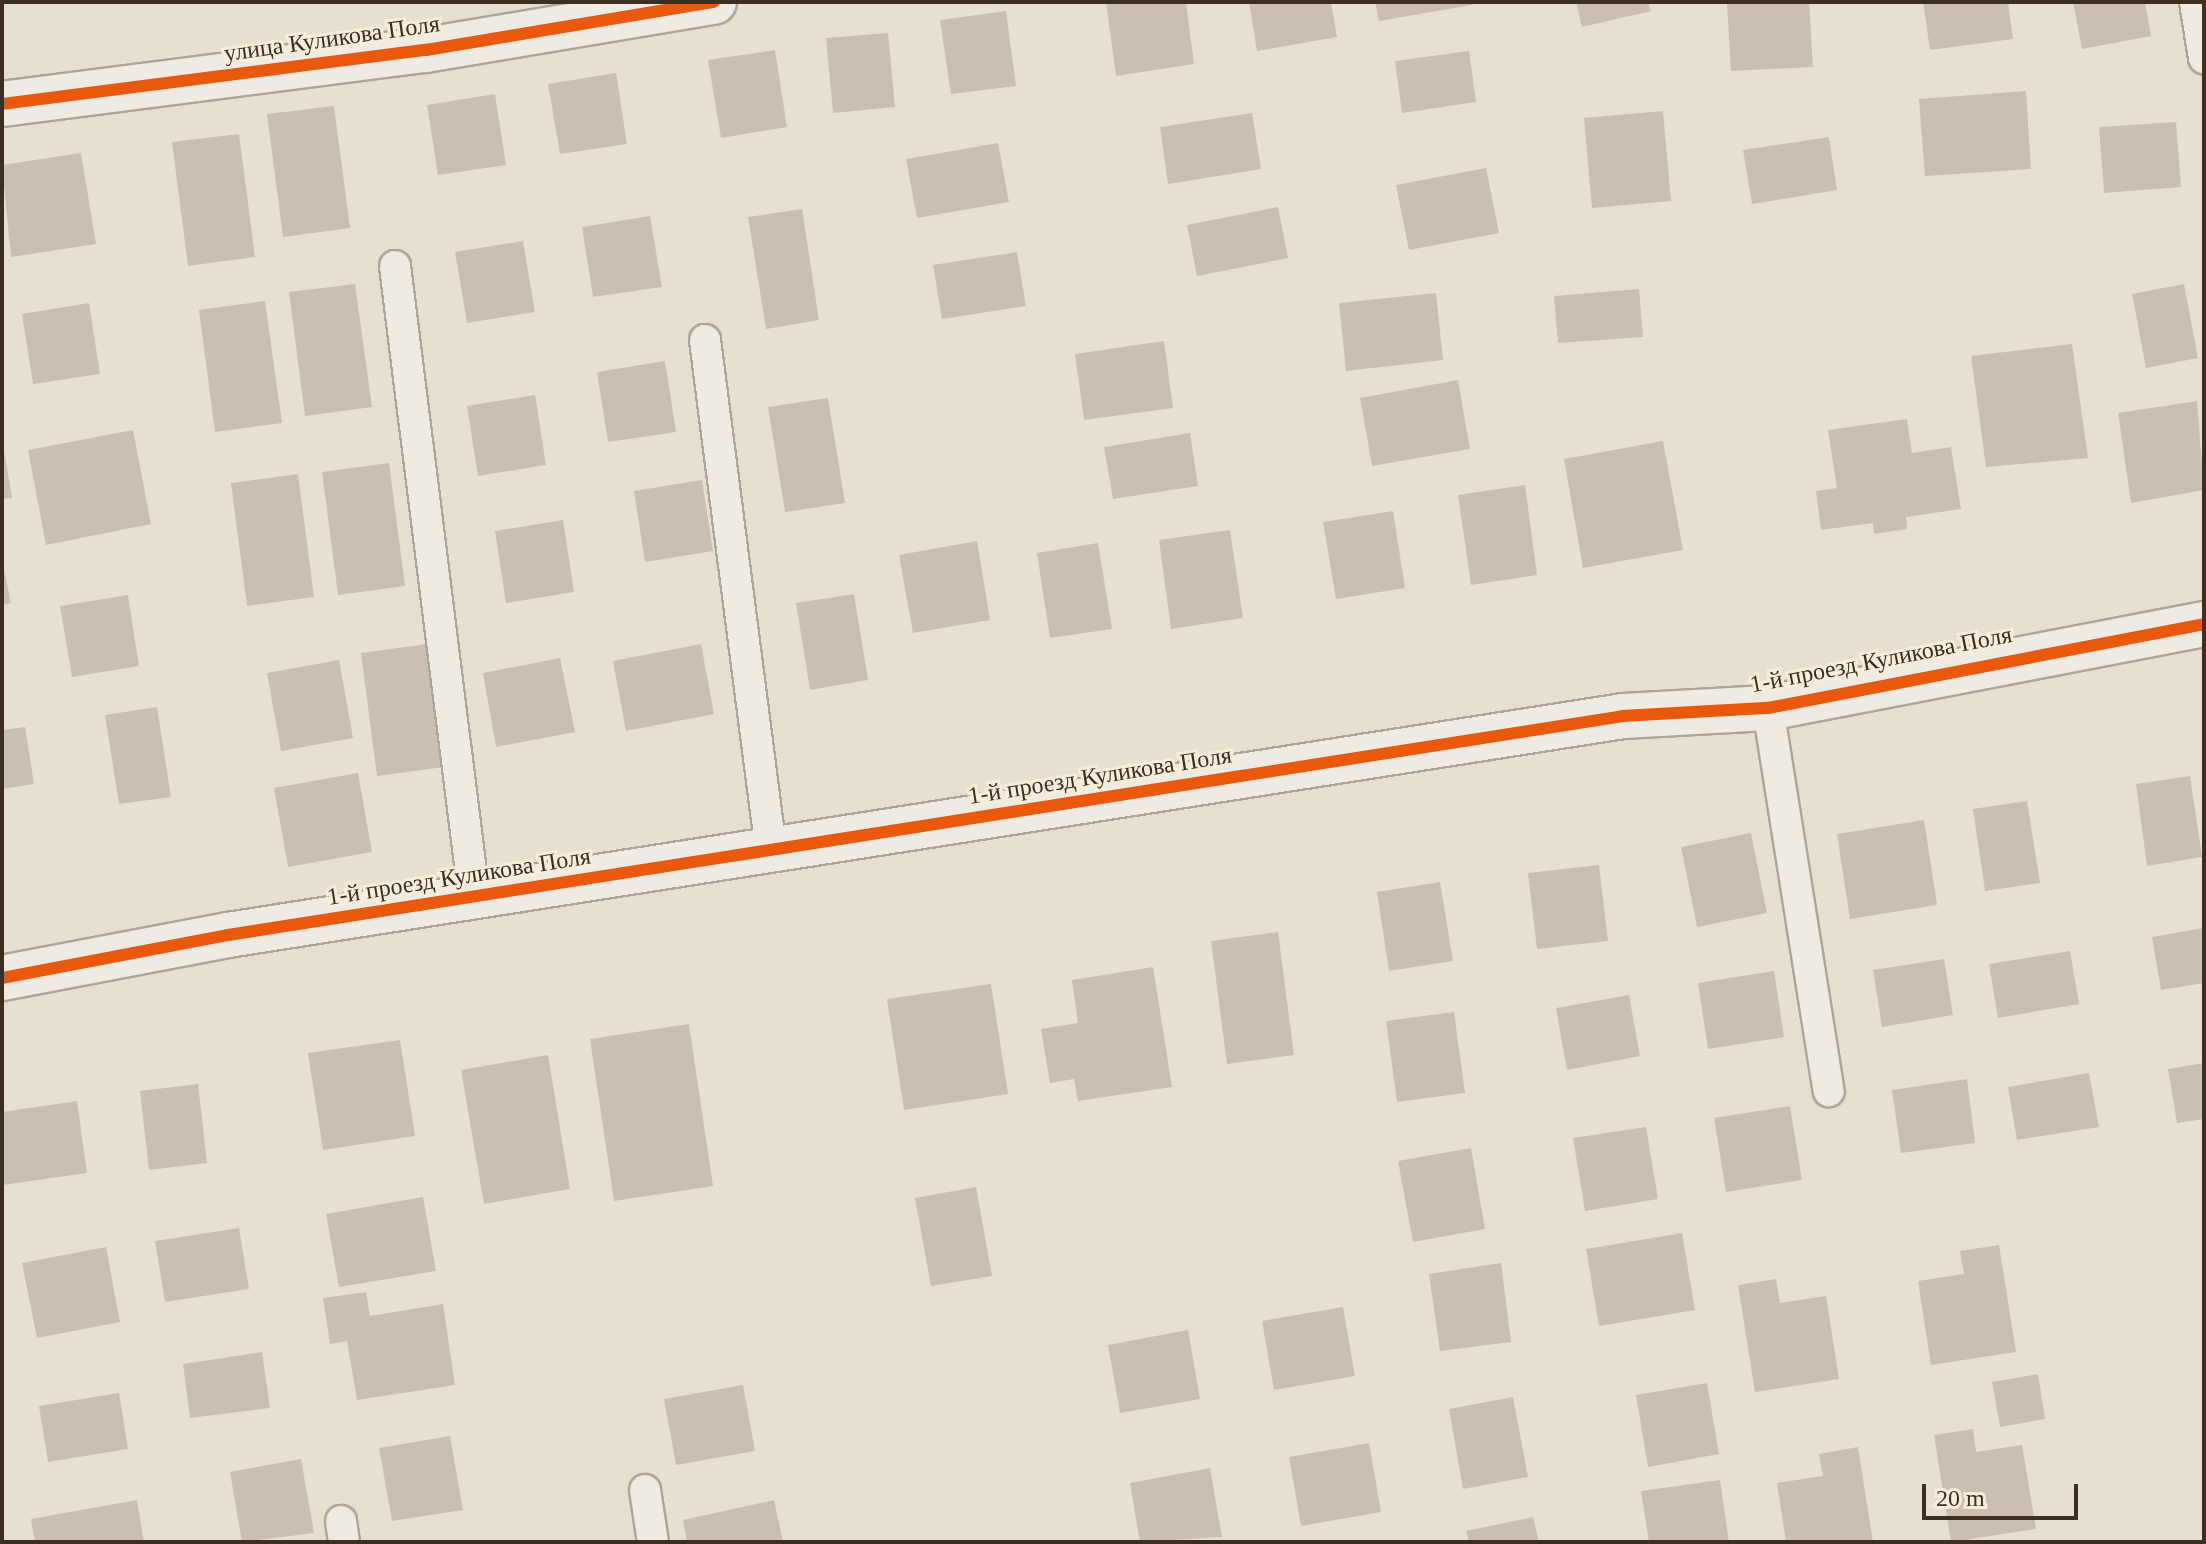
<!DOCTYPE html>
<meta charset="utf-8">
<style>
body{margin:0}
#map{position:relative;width:2206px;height:1544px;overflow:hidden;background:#e7e0d1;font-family:Georgia,serif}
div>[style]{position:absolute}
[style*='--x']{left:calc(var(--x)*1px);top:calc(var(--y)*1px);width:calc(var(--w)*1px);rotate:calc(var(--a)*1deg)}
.building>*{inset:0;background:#cbbfb2}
.roads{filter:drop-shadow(2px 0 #ada599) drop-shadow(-2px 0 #ada599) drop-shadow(0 2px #ada599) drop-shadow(0 -2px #ada599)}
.lane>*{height:30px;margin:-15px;padding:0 15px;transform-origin:15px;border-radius:15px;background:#efebe3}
.street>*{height:44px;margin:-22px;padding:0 22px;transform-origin:22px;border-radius:22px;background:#efebe3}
.cycleway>*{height:12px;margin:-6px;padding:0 6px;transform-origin:6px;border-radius:6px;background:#e8590c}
span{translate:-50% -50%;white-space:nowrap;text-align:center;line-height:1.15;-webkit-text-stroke:6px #f7eed8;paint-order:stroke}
.street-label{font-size:24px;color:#3d2e20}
.frame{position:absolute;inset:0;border:4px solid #3d2e20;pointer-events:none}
.scale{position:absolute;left:1922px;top:1484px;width:156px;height:36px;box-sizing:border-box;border:4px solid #3d2e20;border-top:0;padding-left:10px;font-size:24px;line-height:28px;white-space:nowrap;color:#3d2e20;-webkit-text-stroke:6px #f7eed8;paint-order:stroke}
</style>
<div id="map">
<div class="building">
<i style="clip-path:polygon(1106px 2px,1186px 2px,1194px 64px,1116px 76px)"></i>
<i style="clip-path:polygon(1249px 2px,1331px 2px,1337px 37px,1257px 51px)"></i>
<i style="clip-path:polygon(1375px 2px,1472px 2px,1472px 5px,1379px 21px)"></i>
<i style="clip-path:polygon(1576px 2px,1648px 2px,1651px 11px,1582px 27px)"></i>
<i style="clip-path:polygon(1809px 2px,1813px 67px,1731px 71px,1727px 4px)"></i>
<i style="clip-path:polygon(1923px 2px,2008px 2px,2013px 39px,1930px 50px)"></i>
<i style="clip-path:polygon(2073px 2px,2145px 2px,2151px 36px,2082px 49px)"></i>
<i style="clip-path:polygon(1006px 11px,1016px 86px,951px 94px,940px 20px)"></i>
<i style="clip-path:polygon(888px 33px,895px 107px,833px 113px,826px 38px)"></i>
<i style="clip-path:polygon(775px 50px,787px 127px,721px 138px,708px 60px)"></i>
<i style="clip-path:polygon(1469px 51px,1476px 102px,1402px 113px,1395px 61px)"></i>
<i style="clip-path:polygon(616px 73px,627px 144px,560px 154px,548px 84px)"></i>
<i style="clip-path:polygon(2026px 91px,2031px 169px,1925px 176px,1919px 99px)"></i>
<i style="clip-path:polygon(495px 94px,506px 165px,438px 175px,427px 105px)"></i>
<i style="clip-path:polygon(334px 106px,350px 228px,283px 237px,267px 114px)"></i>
<i style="clip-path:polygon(1663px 111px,1671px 201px,1592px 208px,1584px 118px)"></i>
<i style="clip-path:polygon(1252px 113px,1261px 169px,1168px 184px,1160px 127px)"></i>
<i style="clip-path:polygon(2176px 122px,2181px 187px,2104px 193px,2099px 127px)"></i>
<i style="clip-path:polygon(239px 134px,255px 257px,188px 266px,172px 142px)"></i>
<i style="clip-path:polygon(1829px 137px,1837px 190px,1752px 204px,1743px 150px)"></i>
<i style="clip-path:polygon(998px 143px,1009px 202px,917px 218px,906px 159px)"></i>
<i style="clip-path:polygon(81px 153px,96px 244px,11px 257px,2px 165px)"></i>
<i style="clip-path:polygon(1486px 168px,1499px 233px,1409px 250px,1396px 185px)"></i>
<i style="clip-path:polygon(1278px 207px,1288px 258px,1197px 276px,1187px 225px)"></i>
<i style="clip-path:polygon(802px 209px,819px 320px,766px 329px,748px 217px)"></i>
<i style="clip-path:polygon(650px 216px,662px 287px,593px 297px,582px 227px)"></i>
<i style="clip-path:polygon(523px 241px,535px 312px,467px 323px,455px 252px)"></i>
<i style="clip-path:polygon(1017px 252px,1026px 306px,942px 319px,933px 265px)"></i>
<i style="clip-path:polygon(355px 284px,372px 407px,305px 416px,289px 292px)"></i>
<i style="clip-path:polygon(2184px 284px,2198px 358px,2146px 368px,2132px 294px)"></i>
<i style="clip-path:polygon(1639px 289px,1643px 337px,1558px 343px,1554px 296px)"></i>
<i style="clip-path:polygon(1436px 293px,1443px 360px,1346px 371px,1339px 303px)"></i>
<i style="clip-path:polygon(265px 301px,282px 423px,215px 432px,199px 310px)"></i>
<i style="clip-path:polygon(89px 303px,100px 374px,33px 384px,22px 314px)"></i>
<i style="clip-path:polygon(1164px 341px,1173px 408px,1084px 420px,1075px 354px)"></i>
<i style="clip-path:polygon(2072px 344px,2088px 458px,1986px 467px,1971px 356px)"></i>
<i style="clip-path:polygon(665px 361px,676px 432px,608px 442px,597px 372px)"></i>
<i style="clip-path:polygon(1458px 380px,1470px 449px,1372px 466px,1360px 398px)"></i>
<i style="clip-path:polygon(535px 395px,546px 465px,478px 476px,467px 406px)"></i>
<i style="clip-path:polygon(828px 398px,845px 503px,785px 512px,768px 407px)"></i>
<i style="clip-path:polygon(2197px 401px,2204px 490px,2131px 503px,2118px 413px)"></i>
<i style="clip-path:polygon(1907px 419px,1912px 453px,1951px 447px,1961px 509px,1906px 517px,1907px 529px,1874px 534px,1873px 523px,1821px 530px,1816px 491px,1837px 488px,1828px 430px)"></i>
<i style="clip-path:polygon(133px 430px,151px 524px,46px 545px,28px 450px)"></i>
<i style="clip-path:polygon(1190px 433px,1198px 486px,1113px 499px,1104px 447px)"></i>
<i style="clip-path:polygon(2px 438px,12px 498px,2px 499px)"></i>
<i style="clip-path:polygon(1663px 441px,1683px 550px,1583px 568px,1564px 459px)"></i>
<i style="clip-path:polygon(389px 463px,405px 586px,338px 595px,322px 472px)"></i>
<i style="clip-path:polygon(298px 474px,314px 597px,247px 606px,231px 483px)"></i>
<i style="clip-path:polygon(702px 480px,713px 551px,645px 562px,634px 491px)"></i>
<i style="clip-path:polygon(1525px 485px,1537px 575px,1471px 585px,1458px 495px)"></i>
<i style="clip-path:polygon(1393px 511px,1405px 588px,1336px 599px,1323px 522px)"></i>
<i style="clip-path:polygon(563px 520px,574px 592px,506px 603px,495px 531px)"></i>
<i style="clip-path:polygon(1230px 530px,1243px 618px,1171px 629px,1159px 540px)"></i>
<i style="clip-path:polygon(977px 541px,990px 620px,913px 633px,899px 555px)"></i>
<i style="clip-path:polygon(1098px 543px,1112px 629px,1050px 638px,1037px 553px)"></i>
<i style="clip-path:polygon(2px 560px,11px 603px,2px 605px)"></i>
<i style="clip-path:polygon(854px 594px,868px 680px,810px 690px,796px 603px)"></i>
<i style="clip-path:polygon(128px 595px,139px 666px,72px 677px,60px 606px)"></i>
<i style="clip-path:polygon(427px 644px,444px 767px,377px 776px,361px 653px)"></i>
<i style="clip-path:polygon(701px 644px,714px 714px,626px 731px,613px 661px)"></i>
<i style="clip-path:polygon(560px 658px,575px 732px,496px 747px,483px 673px)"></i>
<i style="clip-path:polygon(339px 660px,353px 738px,281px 751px,267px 673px)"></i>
<i style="clip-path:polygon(157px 707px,171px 797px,119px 804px,105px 715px)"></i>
<i style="clip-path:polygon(25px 727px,34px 784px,2px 789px,2px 730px)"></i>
<i style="clip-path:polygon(358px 773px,372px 852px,288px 867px,274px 788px)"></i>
<i style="clip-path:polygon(2190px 776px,2202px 857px,2147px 866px,2136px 784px)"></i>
<i style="clip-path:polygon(2027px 801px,2040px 883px,1985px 891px,1973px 809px)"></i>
<i style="clip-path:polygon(1924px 820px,1937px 905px,1850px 919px,1837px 834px)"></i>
<i style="clip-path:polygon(1751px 833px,1767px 913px,1697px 927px,1681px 847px)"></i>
<i style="clip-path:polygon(1599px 865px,1608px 941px,1537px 949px,1528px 873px)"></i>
<i style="clip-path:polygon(1440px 882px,1453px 961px,1389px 971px,1377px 892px)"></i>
<i style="clip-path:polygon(2204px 928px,2204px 983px,2161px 990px,2152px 937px)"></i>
<i style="clip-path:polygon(1278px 932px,1294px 1055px,1227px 1064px,1211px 941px)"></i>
<i style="clip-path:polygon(2070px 951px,2079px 1004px,1998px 1018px,1989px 964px)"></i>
<i style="clip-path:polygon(1944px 959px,1953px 1015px,1882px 1027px,1873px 970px)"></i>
<i style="clip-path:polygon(1153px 967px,1172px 1087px,1078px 1101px,1074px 1079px,1050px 1083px,1041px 1029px,1078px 1023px,1072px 980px)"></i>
<i style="clip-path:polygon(1774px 971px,1784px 1037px,1708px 1049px,1698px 983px)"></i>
<i style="clip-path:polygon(991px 984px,1008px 1094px,904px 1110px,887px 999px)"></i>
<i style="clip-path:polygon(1629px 995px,1640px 1056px,1567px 1070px,1556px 1008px)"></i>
<i style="clip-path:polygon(1454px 1012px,1465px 1093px,1397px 1102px,1386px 1021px)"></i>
<i style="clip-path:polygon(689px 1024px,713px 1186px,614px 1201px,590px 1039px)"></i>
<i style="clip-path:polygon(400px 1040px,415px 1136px,323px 1150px,308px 1053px)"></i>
<i style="clip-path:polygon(548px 1055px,570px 1189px,484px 1204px,461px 1070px)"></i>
<i style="clip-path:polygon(2204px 1063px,2204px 1119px,2177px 1123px,2168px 1069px)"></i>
<i style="clip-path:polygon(2089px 1073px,2099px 1127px,2017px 1140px,2008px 1087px)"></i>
<i style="clip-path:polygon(1967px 1079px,1975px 1143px,1901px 1153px,1892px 1090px)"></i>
<i style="clip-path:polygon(198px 1084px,207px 1163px,149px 1170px,140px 1091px)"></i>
<i style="clip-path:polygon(77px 1101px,87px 1173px,3px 1185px,2px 1112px)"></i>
<i style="clip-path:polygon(1790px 1106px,1802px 1180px,1726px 1192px,1714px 1118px)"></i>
<i style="clip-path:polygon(1646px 1127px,1658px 1199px,1585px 1211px,1573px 1138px)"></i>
<i style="clip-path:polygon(1471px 1148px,1485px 1229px,1413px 1242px,1398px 1161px)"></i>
<i style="clip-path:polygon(976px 1187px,992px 1276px,931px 1286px,915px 1198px)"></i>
<i style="clip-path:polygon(423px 1197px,436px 1271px,339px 1287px,326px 1214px)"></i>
<i style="clip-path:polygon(239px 1228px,249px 1289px,165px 1302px,155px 1241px)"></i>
<i style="clip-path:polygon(1682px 1233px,1695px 1310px,1599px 1326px,1586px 1249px)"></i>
<i style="clip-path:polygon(1999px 1245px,2016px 1352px,1931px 1365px,1918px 1281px,1964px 1274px,1960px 1251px)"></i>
<i style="clip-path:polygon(106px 1247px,120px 1322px,37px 1338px,22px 1263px)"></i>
<i style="clip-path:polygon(1501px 1263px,1511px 1342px,1440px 1351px,1429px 1274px)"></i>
<i style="clip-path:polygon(1776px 1279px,1780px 1303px,1826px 1296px,1839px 1379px,1755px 1392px,1738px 1285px)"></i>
<i style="clip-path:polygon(366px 1292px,370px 1316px,443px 1304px,455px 1385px,357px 1400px,347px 1341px,330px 1344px,323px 1298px)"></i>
<i style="clip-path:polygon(1343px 1307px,1355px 1376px,1274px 1390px,1262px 1321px)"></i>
<i style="clip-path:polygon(1188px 1330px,1200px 1399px,1120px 1413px,1108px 1345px)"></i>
<i style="clip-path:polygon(262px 1352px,270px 1408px,190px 1418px,183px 1364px)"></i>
<i style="clip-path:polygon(2038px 1374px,2045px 1419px,2000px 1427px,1992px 1382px)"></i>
<i style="clip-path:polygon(1707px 1383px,1719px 1454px,1648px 1467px,1636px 1395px)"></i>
<i style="clip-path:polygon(743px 1385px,755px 1451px,676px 1465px,664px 1399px)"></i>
<i style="clip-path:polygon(119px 1393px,128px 1449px,48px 1462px,39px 1406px)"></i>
<i style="clip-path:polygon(1513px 1397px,1528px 1477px,1463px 1489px,1449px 1409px)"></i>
<i style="clip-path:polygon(1973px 1429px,1976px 1452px,2022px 1445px,2036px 1529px,1951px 1542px,1934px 1435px)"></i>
<i style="clip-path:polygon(450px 1436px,463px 1510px,392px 1521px,379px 1448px)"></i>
<i style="clip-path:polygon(1369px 1443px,1381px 1512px,1301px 1526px,1289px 1457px)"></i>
<i style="clip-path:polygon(1858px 1447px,1873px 1542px,1786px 1542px,1777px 1483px,1823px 1476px,1819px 1454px)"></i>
<i style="clip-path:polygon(301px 1459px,314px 1533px,242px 1542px,230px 1472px)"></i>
<i style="clip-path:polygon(1210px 1468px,1222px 1537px,1140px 1542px,1130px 1483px)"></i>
<i style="clip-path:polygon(1720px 1480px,1729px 1542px,1649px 1542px,1641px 1491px)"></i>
<i style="clip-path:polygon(137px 1500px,144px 1542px,35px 1542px,31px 1519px)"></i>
<i style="clip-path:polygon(774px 1500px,783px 1542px,687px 1542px,683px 1520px)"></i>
<i style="clip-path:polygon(1533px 1517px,1539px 1542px,1469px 1542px,1466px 1531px)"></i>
</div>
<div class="roads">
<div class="lane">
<i style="--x:2195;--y:2;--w:57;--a:80.9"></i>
<i style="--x:395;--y:266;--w:635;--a:82.85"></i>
<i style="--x:705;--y:340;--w:514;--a:82.63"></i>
<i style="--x:1768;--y:708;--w:388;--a:81"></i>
<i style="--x:645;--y:1490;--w:53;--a:81.3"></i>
<i style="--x:341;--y:1521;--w:21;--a:82"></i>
</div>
<div class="street">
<i style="--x:2;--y:104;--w:427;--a:-7.3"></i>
<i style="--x:426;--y:50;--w:292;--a:-9.5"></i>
<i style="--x:2;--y:978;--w:230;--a:-10.8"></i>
<i style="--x:228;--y:935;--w:1412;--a:-8.92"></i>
<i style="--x:1623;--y:716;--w:145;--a:-3.2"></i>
<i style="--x:1768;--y:708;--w:444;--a:-10.9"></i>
</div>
</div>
<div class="cycleway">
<i style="--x:2;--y:104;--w:427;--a:-7.3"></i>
<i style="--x:426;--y:50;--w:292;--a:-9.5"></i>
<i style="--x:2;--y:978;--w:230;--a:-10.8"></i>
<i style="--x:228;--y:935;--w:1412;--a:-8.92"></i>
<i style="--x:1623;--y:716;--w:145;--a:-3.2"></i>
<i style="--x:1768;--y:708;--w:444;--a:-10.9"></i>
</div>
<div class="street-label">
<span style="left:332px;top:39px;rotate:-8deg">улица Куликова Поля</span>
<span style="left:1881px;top:660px;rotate:-11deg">1-й проезд Куликова Поля</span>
<span style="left:1100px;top:776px;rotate:-9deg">1-й проезд Куликова Поля</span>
<span style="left:459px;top:877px;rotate:-9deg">1-й проезд Куликова Поля</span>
</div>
<div class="frame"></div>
<div class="scale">20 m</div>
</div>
